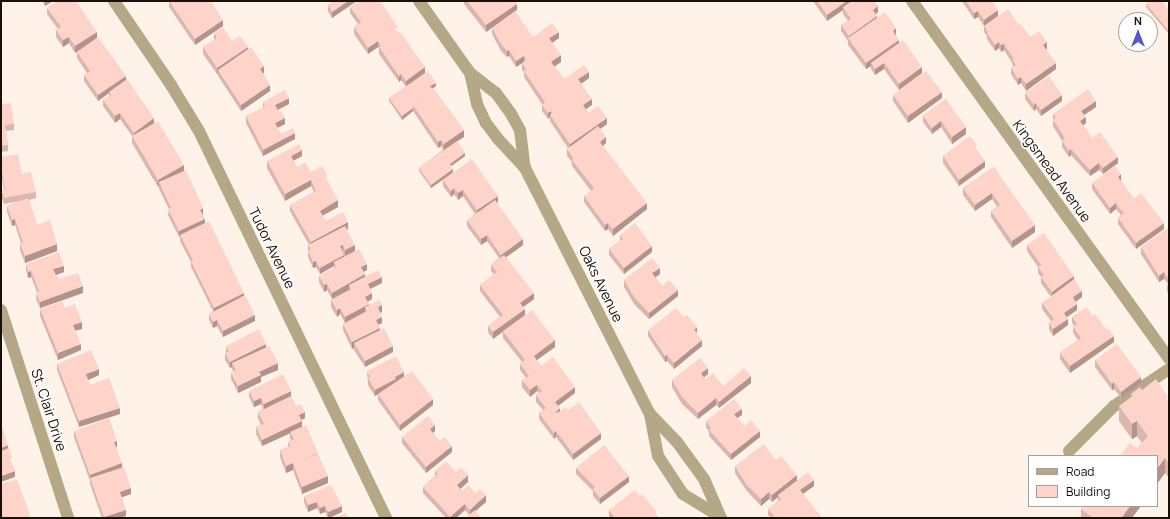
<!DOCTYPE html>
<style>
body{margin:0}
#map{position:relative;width:1170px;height:519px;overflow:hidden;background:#fff2e8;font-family:Manrope,sans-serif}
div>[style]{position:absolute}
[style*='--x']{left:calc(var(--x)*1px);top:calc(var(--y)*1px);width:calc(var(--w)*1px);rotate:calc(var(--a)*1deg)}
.minor>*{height:12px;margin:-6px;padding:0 6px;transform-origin:6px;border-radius:6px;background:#b5a886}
.wall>*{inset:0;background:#dab6ae}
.shaded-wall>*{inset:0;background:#b2948d}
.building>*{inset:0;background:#fed4ca}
span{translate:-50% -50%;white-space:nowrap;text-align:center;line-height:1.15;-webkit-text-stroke:3.5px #fff;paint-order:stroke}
.street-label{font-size:14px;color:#1b1008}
.frame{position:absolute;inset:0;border:2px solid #1b1008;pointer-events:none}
.legend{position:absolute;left:1028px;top:455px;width:130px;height:52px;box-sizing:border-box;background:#fff;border:1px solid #a49f9c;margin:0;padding:5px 7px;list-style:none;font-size:12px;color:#1b1008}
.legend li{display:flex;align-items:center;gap:8px;height:20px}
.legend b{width:20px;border:1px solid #a49f9c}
.north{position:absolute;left:1118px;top:12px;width:40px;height:40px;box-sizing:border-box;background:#fff;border:1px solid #a49f9c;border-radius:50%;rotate:0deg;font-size:11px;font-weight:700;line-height:16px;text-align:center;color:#1b1008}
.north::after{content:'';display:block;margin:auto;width:14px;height:18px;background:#5755cc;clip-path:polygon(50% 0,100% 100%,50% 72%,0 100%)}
</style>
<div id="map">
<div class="minor">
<i style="--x:114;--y:1;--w:102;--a:55.8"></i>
<i style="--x:171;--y:85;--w:54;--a:58.7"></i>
<i style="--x:199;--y:131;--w:430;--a:64.2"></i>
<i style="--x:419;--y:1;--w:88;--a:54.7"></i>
<i style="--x:470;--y:73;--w:33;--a:38"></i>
<i style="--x:496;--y:93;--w:24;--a:54"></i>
<i style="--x:510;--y:112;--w:21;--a:61"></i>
<i style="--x:520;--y:130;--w:38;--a:83"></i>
<i style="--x:912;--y:1;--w:440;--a:54.3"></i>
<i style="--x:470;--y:73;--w:32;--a:77"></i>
<i style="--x:477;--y:104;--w:21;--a:65"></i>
<i style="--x:486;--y:123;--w:20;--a:53"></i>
<i style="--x:498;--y:139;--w:40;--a:47"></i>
<i style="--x:525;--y:168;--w:276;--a:63.1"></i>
<i style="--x:650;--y:414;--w:43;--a:79.2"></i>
<i style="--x:658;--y:456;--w:45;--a:56.7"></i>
<i style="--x:683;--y:494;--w:42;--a:31.4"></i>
<i style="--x:1;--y:310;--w:219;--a:72.1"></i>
<i style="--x:650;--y:414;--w:39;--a:46"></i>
<i style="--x:677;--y:442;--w:46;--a:53.9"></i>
<i style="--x:704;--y:479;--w:43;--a:66.4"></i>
<i style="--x:1069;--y:451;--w:64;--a:-45"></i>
<i style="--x:1114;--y:406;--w:66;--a:-33.9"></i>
</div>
<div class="wall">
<i style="clip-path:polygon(42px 1px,53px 1px,45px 6px)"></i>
<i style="clip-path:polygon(169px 1px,211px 1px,223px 26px,195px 45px,169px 7px)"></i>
<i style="clip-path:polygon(334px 1px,332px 18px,328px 11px,328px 5px)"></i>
<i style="clip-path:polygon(464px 1px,515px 1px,517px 10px,486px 32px,464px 4px)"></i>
<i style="clip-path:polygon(813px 1px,875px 1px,878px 12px,876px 14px,877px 18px,896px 35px,899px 43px,922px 73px,899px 90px,884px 69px,875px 75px,871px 69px,871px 66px,866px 69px,848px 45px,848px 41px,841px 31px,841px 25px,848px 21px,843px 14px,843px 10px,827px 21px)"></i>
<i style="clip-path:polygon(962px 1px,992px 1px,998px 16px,1019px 25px,1030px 37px,1047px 49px,1046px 49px,1056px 69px,1026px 91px,1021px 83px,1018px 85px,1011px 74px,1011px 68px,1013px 67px,1012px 63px,1004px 50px,1001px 52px,999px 48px,995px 51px,987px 39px,987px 36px,984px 32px,984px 26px,978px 17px,974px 19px)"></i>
<i style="clip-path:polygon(1146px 4px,1169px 10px,1169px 34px,1146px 7px)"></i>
<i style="clip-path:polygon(350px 7px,398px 32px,425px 73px,436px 86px,432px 89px,464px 137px,457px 141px,465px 156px,451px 166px,453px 172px,498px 202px,497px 203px,523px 245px,506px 257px,534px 299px,524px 307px,525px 315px,555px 347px,537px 360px,541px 366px,575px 393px,558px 406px,560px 411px,568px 410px,601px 439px,573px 460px,556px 437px,554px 439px,539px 419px,539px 413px,543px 410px,536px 402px,536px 395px,539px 393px,537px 391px,530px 397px,522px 387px,522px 380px,526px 378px,520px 370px,520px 364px,522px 362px,503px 338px,503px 331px,521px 318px,493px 339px,488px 332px,488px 326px,500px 317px,480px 291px,480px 285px,494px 274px,491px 271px,491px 265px,499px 258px,487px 241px,481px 245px,467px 226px,467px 220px,475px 214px,463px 196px,458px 200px,454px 194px,451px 197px,443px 186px,443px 180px,431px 188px,419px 171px,419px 168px,443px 150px,441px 146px,438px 148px,413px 111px,402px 120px,389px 101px,389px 98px,406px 87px,401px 80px,399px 82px,379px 54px,379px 49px,378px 47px,368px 54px,354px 34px,354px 27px,358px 24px,350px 13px)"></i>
<i style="clip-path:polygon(47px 8px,97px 38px,154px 123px,184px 171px,203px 215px,205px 223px,244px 296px,255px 321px,223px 337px,217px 326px,213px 328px,209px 320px,209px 314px,213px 311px,191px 267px,191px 262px,180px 241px,180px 236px,179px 237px,168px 215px,169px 209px,159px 189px,159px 186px,158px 187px,132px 143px,132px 136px,120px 119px,115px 123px,103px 106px,103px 100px,109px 96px,109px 93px,98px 101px,84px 81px,84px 75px,87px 73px,77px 58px,77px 52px,89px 44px,75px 53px,69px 43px,63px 47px,56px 37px,56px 30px,58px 29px,47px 14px)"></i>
<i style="clip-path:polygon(492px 28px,533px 37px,559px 38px,552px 43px,561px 62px,554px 66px,564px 79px,589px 78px,581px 84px,592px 105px,586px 109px,588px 113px,607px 124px,600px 129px,606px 143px,603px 146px,647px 209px,613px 236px,608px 229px,605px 231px,584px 202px,584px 196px,591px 191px,572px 166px,572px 162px,567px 156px,567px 149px,568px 148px,550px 121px,550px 117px,548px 119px,542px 111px,542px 104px,524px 77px,524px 72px,522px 70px,522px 63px,516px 67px,509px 56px,507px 57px,501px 51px,492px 34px)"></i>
<i style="clip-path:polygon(214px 33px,232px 41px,248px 49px,264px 73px,263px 73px,270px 91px,241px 111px,218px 76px,218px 74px,217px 74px,203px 54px,203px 47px,214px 40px)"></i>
<i style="clip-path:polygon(1025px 93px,1062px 101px,1041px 116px,1036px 109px,1034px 111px,1025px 99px)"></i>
<i style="clip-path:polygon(893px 95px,942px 98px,908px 123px,893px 101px)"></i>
<i style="clip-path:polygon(946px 99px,966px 134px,952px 144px,941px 127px,932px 134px,923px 122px,923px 116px)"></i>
<i style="clip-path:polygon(263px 102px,289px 104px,278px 110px,285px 124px,277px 128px,281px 134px,295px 139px,263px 156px,246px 123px,246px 116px,263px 108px)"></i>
<i style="clip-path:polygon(1px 104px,14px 124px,14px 130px,6px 131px,8px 145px,8px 151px,1px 152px)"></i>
<i style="clip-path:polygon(1096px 107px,1084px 115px,1086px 123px,1083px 125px,1092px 138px,1118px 163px,1103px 174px,1099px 170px,1090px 176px,1071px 155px,1069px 157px,1062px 147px,1062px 141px,1053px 126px,1053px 114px)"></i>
<i style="clip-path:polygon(977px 150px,985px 167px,959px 186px,943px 163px,943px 156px)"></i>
<i style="clip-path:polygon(302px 156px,293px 161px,297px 167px,311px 172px,328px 182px,338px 207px,322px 216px,326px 221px,348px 229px,346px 229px,355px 251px,367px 270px,364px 272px,365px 277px,382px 283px,370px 289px,372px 299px,368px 302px,369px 305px,382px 312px,380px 312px,382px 323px,378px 325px,380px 330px,393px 352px,365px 367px,354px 350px,354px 348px,352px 349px,343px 330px,343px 324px,365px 312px,345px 323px,340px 314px,337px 317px,331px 307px,331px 300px,349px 291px,349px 290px,332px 299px,327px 290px,324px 292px,319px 282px,319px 276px,334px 268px,334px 266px,320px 274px,316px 267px,313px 268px,308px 257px,308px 245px,309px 245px,290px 211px,290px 205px,314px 192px,311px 186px,285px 201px,267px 168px,267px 161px)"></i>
<i style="clip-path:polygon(1px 157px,22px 174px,36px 192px,36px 198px,29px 200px,37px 225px,57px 251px,25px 263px,20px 250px,20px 244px,21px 243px,15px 225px,12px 226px,7px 212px,7px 206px,20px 201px,4px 204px,1px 196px,1px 190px,4px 190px,1px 172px)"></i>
<i style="clip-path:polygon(994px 167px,1035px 232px,1012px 248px,991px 217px,991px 211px,997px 207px,992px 199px,975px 211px,963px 195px,963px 188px)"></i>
<i style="clip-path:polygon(1121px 181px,1134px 199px,1164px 229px,1136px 249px,1118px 224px,1118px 218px,1121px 215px,1116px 209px,1110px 214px,1092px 189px,1092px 183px)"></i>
<i style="clip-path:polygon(1169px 228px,1169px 295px,1167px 291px,1167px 285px,1168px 284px,1164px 279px,1159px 282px,1141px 254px,1141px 247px)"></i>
<i style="clip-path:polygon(620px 235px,652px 252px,624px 274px,609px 255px,609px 249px,620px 241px)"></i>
<i style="clip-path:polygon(1027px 245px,1074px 279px,1082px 297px,1076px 301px,1077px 310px,1067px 317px,1068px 325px,1053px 336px,1049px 329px,1049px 323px,1051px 321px,1042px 309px,1042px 303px,1051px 297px,1041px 283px,1041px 277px,1038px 273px,1038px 267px,1027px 251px)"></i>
<i style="clip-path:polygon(26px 264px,64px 272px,56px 275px,58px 279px,83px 293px,40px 308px,36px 299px,37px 292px,31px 277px,28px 278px,26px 270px)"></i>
<i style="clip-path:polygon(660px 274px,655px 277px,662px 286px,678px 296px,649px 319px,634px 304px,624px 287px,624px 280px)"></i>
<i style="clip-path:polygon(65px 308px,82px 329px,75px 331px,81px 350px,58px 360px,40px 316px,40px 309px)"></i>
<i style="clip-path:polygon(1093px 316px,1114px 342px,1070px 373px,1060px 359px,1060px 353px,1078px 340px,1073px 333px,1073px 327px,1074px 326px,1072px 323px,1072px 317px)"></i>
<i style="clip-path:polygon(648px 330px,697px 333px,702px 346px,674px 369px,667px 361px,665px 362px,648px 336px)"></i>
<i style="clip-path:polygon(226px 346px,266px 347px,278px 370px,261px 377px,261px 382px,238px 393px,231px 379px,231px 373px,234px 372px,232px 369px,232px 367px,230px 368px,225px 360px,225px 353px,226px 353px)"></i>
<i style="clip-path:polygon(1095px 360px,1141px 383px,1121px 398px,1114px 389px,1112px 390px,1095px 367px)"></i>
<i style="clip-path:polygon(57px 364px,99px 375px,88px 380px,90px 385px,120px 414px,79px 427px,57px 370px)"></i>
<i style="clip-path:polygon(367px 371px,404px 376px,433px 405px,400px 431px,378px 400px,378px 394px,375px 396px,368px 385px)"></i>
<i style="clip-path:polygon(708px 374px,704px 377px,705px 379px,723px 386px,751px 383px,719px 408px,716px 405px,698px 419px,682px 404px,672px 387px,672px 380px)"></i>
<i style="clip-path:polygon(1142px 390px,1169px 402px,1169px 478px,1165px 473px,1157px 484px,1157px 456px,1142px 443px,1137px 436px,1132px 439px,1119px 421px,1119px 406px,1131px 397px,1131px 394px)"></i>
<i style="clip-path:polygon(249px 391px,291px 396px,296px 406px,305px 418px,301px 420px,302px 427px,318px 454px,328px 483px,302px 494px,293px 470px,286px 473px,280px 457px,280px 450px,288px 447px,288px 442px,291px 440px,290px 438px,290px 433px,262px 446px,256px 434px,256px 427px,261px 425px,258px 418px,258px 412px,263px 409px,261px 404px,254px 407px,249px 397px)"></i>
<i style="clip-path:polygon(742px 415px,737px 418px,744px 426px,760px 437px,731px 460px,709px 436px,709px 432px,706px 427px,706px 421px)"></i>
<i style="clip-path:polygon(74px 431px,117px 447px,116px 447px,131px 494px,122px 497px,126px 516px,120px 518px,102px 518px,90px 484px,90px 481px,74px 437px)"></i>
<i style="clip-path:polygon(435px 431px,433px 433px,439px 441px,452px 452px,426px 473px,402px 443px,402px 437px)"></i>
<i style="clip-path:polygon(776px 460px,797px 480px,814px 486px,803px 494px,822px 518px,771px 518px,768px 515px,768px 509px,778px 501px,778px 497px,772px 502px,769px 499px,761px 506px,746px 490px,735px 473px,735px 466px)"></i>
<i style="clip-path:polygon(576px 468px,629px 482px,600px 504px,593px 496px,593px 491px,576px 474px)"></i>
<i style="clip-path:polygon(435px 471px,456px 472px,468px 482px,460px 489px,462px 491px,475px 493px,486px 502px,475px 511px,469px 515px,465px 510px,456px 518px,446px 518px,423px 493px,423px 487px,435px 476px)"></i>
<i style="clip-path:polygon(304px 496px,342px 512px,330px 518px,328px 518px,325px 512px,320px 514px,317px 508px,308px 512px,304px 502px)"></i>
<i style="clip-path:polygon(640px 496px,659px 518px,610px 518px,609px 517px,609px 510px)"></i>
<i style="clip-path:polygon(1081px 509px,1132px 518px,1081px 518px)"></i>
</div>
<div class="shaded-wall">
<i style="clip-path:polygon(45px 1px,53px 1px,45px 6px)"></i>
<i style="clip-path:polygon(348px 1px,357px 1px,332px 18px,332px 12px)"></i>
<i style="clip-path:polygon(847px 1px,853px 1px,843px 7px,843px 10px,827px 21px,827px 15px)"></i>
<i style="clip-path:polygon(517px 4px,517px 10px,486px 32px,486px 25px)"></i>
<i style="clip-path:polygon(878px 6px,878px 12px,873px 16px,873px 10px)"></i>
<i style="clip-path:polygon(998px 10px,998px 16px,984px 26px,984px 20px)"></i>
<i style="clip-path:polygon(978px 11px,978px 17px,974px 19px,974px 13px)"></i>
<i style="clip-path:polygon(877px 16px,877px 23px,849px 40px,849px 36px)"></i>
<i style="clip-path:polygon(223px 20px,223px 26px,195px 45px,195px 39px)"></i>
<i style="clip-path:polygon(896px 28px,896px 35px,893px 37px,893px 31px)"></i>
<i style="clip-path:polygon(97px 32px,97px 38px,75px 53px,75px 46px)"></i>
<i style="clip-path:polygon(559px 32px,559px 38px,549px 45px,549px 38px)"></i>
<i style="clip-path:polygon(69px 37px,69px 43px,63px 47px,63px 40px)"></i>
<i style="clip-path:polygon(899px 40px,899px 46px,871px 63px,871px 66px,866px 69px,866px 63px)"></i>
<i style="clip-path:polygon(378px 41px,378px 47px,368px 54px,368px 48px)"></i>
<i style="clip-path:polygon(999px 42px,999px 48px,995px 51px,995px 45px)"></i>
<i style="clip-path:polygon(1047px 42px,1047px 49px,1043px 51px,1043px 45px)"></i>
<i style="clip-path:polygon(1004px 44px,1004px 50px,1001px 52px,1001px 45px)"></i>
<i style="clip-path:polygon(248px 47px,248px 53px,218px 70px,218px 74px,217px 74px,217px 68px)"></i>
<i style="clip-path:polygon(509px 50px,509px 56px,507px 57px,507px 51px)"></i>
<i style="clip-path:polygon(561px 55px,561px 62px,551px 69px,551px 62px)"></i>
<i style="clip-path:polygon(524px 56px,524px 62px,516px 67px,516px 61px)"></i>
<i style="clip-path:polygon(884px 63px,884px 69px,875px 75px,875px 69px)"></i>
<i style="clip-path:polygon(1056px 63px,1056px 69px,1026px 91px,1026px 84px)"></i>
<i style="clip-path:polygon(264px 66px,264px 73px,260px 75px,260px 69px)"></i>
<i style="clip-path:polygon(425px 67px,425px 73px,406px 87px,406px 81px)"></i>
<i style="clip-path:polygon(922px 67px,922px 73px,899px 90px,899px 84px)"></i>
<i style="clip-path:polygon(589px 72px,589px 78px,578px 86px,578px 79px)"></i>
<i style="clip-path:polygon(401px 74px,401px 80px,399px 82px,399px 76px)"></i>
<i style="clip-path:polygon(126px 76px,126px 82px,109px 92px,109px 93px,98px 101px,98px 95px)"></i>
<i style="clip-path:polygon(1021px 77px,1021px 83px,1018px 85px,1018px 79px)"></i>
<i style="clip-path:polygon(436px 83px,436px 86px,430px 90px,430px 86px)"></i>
<i style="clip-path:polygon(270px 85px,270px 91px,241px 111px,241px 105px)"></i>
<i style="clip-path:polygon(942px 92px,942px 98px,908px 123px,908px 116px)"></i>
<i style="clip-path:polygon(1062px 95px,1062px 101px,1041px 116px,1041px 110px)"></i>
<i style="clip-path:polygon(289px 98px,289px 104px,275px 111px,275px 105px)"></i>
<i style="clip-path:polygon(592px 99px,592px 105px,583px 111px,583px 105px)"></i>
<i style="clip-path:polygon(1096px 101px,1096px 107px,1081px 117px,1081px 111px)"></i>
<i style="clip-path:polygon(1036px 103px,1036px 109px,1034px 111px,1034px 105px)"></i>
<i style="clip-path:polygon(413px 108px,413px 111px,402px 120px,402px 116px)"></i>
<i style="clip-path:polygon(551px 111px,551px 116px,550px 115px,550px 117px,548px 119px,548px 113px)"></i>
<i style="clip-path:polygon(120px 113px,120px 119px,115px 123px,115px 116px)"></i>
<i style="clip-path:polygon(1086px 117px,1086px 123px,1080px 128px,1080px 121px)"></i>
<i style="clip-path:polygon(154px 118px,154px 125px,134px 139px,134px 133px)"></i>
<i style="clip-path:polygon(285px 118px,285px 124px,275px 129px,275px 123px)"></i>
<i style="clip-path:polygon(607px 118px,607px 124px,570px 150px,570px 144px)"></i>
<i style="clip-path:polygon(941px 121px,941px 127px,932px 134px,932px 128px)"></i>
<i style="clip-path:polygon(966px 127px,966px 134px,952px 144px,952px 137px)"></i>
<i style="clip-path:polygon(464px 130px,464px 137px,444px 150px,444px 144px)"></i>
<i style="clip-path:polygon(295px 133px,295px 139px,263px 156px,263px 150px)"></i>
<i style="clip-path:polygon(606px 137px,606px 143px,600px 148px,600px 142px)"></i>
<i style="clip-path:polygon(441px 140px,441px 146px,438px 148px,438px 142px)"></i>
<i style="clip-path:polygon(1071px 149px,1071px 155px,1069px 157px,1069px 151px)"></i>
<i style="clip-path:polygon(302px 150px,302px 156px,291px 162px,291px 156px)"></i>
<i style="clip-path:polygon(465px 153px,465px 156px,450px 167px,450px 164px)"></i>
<i style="clip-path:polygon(1118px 157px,1118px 163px,1103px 174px,1103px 168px)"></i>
<i style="clip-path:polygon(985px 161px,985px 167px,959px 186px,959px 180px)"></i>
<i style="clip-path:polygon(1099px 163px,1099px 170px,1090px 176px,1090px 170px)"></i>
<i style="clip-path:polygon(184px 165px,184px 172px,159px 182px,159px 186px,158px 187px,158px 180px)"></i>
<i style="clip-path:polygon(453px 169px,453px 172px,431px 188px,431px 185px)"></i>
<i style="clip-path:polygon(1121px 174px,1121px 181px,1118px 183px,1118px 177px)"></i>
<i style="clip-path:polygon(311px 180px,311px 186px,285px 201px,285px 194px)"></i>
<i style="clip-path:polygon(454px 188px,454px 194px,451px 197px,451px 191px)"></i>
<i style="clip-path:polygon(463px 190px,463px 196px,458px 200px,458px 193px)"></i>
<i style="clip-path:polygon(992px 193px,992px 199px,975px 211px,975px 205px)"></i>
<i style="clip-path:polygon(498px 196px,498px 202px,477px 217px,477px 210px)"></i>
<i style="clip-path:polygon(338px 200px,338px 207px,320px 217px,320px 211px)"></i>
<i style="clip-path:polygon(647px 203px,647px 209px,613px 236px,613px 229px)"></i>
<i style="clip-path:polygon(1116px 203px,1116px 209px,1110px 214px,1110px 208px)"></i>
<i style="clip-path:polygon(203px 208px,203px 215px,200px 216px,200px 210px)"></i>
<i style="clip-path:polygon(15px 219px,15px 225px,12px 226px,12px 220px)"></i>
<i style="clip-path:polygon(205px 219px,205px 225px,180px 235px,180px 236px,179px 237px,179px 231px)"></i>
<i style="clip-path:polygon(348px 222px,348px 229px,311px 248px,311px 242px)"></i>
<i style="clip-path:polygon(608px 223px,608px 229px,605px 231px,605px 225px)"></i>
<i style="clip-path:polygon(1164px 223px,1164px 229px,1136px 249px,1136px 243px)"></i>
<i style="clip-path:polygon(1035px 225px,1035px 232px,1012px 248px,1012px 241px)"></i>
<i style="clip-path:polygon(487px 235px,487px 241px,481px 245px,481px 239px)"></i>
<i style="clip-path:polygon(523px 239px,523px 245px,501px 261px,501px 255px)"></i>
<i style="clip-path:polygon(57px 244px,57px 251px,25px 263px,25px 256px)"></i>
<i style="clip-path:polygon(343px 245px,343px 251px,340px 246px)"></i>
<i style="clip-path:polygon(355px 245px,355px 251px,345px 256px,345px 250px)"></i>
<i style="clip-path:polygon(652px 246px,652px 252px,624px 274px,624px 268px)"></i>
<i style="clip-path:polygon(344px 255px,344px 261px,334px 262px,334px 266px,320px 274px,320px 268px)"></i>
<i style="clip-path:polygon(316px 261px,316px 267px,313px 268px,313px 262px)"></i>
<i style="clip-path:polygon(367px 264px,367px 270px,361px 273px,361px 267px)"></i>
<i style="clip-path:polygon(64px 266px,64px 272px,53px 276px,53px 269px)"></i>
<i style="clip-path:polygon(660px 268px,660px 274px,652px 280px,652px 273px)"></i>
<i style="clip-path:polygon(31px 271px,31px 277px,28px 278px,28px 272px)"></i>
<i style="clip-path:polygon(1164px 272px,1164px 279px,1159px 282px,1159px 276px)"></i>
<i style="clip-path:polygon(365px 274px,365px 280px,349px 285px,349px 290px,332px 299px,332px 293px)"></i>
<i style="clip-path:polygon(1074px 276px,1074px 282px,1052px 298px,1052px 292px)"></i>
<i style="clip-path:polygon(382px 277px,382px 283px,368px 290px,368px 284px)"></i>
<i style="clip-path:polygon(327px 284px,327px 290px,324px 292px,324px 285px)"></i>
<i style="clip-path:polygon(83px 286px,83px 293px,40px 308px,40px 302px)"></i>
<i style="clip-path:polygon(678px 290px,678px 296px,649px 319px,649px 313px)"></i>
<i style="clip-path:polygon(1082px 291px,1082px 297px,1073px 304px,1073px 297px)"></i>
<i style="clip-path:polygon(244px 293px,244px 299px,214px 314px,214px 308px)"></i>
<i style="clip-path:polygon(372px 293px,372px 299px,365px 303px,365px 297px)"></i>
<i style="clip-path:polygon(534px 293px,534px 299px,520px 309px,520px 303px)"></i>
<i style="clip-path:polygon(369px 304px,369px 310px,365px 307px,365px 312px,345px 323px,345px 317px)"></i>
<i style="clip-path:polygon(1077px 304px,1077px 310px,1064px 319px,1064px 313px)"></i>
<i style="clip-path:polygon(382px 305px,382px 312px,378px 314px,378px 307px)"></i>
<i style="clip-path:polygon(340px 308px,340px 314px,337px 317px,337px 310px)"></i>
<i style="clip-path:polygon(525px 309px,525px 315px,493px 339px,493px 332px)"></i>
<i style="clip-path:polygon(255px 315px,255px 321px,223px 337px,223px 331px)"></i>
<i style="clip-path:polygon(382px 317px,382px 323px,376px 326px,376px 320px)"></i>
<i style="clip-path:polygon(1068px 319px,1068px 325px,1053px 336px,1053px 329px)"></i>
<i style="clip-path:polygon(217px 320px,217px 326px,213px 328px,213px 322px)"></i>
<i style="clip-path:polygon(82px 322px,82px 329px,73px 331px,73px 325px)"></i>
<i style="clip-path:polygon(697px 327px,697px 333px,694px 330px)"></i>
<i style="clip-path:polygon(380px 328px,380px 334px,354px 343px,354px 348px,352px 349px,352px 342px)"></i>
<i style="clip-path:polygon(1114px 336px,1114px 342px,1070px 373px,1070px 366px)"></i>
<i style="clip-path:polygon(555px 340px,555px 347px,534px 362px,534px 356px)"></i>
<i style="clip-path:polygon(702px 340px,702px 346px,674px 369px,674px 363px)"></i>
<i style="clip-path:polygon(81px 344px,81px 350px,58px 360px,58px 353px)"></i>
<i style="clip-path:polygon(266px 344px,266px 350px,232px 363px,232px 367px,230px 368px,230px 362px)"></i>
<i style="clip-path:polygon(393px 346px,393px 352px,365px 367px,365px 361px)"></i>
<i style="clip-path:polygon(667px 355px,667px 361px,665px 362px,665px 356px)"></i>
<i style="clip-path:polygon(278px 363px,278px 370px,261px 377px,261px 382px,238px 393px,238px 386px,259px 372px)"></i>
<i style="clip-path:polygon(708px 368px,708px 374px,701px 380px,701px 373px)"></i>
<i style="clip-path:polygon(99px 369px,99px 375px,86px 381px,86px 374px)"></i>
<i style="clip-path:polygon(404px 372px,404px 378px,396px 385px,375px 396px,375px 390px,395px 377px)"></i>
<i style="clip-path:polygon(751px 376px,751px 383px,719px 408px,719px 402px)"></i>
<i style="clip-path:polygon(1141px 377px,1141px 383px,1121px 398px,1121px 392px)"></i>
<i style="clip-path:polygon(1114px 382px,1114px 389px,1112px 390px,1112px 384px)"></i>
<i style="clip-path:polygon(537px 385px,537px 391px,530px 397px,530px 390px)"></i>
<i style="clip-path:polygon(575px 387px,575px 393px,555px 408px,555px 402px)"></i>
<i style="clip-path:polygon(291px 391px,291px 397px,264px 411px,264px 404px)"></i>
<i style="clip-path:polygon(261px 398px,261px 404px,254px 407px,254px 401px)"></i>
<i style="clip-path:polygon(716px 398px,716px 405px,698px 419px,698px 413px)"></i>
<i style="clip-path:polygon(433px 399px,433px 405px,400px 431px,400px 425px)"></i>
<i style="clip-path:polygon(120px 408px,120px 414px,79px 427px,79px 421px)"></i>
<i style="clip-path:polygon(560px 408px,560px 414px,556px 418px,556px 412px)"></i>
<i style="clip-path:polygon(742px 409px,742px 415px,734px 420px,734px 414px)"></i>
<i style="clip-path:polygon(305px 412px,305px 418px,299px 421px,299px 415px)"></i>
<i style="clip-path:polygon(302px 421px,302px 428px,262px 446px,262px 440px)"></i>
<i style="clip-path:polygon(1137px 421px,1137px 436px,1132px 439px,1132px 424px)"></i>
<i style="clip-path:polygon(435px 425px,435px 431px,430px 435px,430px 429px)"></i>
<i style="clip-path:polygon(556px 431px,556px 437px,554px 439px,554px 433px)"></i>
<i style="clip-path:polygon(760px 431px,760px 437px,731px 460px,731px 454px)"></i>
<i style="clip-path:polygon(601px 433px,601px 439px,573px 460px,573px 454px)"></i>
<i style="clip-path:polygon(117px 441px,117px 447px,114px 448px,114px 442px)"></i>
<i style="clip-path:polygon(8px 445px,8px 451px,1px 454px,1px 448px)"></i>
<i style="clip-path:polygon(452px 446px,452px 452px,426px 473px,426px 467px)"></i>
<i style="clip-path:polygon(1165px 458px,1165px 473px,1157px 484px,1157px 469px)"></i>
<i style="clip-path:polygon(122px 463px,122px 470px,90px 478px,90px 475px)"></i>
<i style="clip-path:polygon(293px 463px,293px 470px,286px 473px,286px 466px)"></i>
<i style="clip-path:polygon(15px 471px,15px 477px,1px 482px,1px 476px)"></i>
<i style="clip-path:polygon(468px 475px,468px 482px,457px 492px,457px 485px)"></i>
<i style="clip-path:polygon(797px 475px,797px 481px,778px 495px,778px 497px,772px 502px,772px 495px)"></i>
<i style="clip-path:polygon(328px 476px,328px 483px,302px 494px,302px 487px)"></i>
<i style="clip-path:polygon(629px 476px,629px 482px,600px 504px,600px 498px)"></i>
<i style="clip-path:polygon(814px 480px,814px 486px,800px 496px,800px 490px)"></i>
<i style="clip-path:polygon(131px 488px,131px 494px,120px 498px,120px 492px)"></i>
<i style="clip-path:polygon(769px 492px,769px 499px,761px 506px,761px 499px)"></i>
<i style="clip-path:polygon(486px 495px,486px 502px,470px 516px,470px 510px)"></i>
<i style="clip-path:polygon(317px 502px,317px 508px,308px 512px,308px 505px)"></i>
<i style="clip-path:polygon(465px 504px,465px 510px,456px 518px,450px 518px,450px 517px)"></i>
<i style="clip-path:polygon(325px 506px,325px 512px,320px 514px,320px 508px)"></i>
<i style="clip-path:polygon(342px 506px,342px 512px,328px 518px,328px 512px)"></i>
<i style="clip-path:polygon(1130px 506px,1141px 506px,1132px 518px,1122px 518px,1122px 517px)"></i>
<i style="clip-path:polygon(126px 510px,126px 516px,120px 518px,104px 518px,104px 517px)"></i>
</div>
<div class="building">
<i style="clip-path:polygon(57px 1px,76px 1px,97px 32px,75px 46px,69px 37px,63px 40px,56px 30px,61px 27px,47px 8px)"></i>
<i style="clip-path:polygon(169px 1px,211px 1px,223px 20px,195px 39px)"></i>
<i style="clip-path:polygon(334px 1px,348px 1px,332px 12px,328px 5px)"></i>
<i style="clip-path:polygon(359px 1px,380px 1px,398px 27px,395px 29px,399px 34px,401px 33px,425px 67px,406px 81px,401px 74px,399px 76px,379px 47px,381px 46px,378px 41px,368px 48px,354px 27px,361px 22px,350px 7px)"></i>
<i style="clip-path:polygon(467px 1px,515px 1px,517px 4px,486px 25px)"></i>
<i style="clip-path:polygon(817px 1px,847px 1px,827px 15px)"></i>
<i style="clip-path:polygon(852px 1px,875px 1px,878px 6px,873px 10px,877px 16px,849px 36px,841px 25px,851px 19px,843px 7px)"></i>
<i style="clip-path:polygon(966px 1px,992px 1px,998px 10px,984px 20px,978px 11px,974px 13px)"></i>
<i style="clip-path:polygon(1150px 1px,1162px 1px,1169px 10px,1169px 31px,1146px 4px)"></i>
<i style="clip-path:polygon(1008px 9px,1019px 25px,1021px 24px,1030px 37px,1039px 31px,1047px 42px,1043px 45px,1056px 63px,1026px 84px,1021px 77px,1018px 79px,1011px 68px,1016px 65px,1012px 60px,1014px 59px,1004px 44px,1001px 45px,999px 42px,995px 45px,987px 33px,988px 32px,984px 26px)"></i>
<i style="clip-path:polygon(515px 11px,533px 37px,552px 23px,559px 32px,549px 38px,561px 55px,551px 62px,564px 79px,584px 65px,589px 72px,578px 79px,592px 99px,583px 105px,588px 113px,598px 106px,607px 118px,570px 144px,550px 115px,552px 113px,551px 111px,548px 113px,542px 105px,545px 102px,524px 71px,526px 69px,522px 63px,526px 60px,524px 56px,516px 61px,509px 50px,507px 51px,501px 44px,492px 28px)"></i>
<i style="clip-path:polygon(885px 12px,896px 28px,893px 31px,899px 40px,866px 63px,848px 38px)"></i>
<i style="clip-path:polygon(223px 27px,232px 41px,240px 36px,248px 47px,217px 68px,203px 47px,217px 38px,214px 33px)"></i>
<i style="clip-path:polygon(98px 37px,126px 76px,98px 95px,84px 75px,90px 71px,77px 52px)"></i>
<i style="clip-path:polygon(903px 40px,922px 67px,899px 84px,884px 63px,875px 69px,871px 63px)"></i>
<i style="clip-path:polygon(251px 47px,264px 66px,260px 69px,270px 85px,241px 105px,218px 70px)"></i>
<i style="clip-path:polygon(428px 71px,436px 83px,430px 86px,434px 91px,413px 105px,413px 108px,402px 116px,389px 98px)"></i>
<i style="clip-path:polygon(926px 71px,942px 92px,908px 116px,893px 95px)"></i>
<i style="clip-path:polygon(1049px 76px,1062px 95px,1041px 110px,1036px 103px,1034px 105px,1025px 93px)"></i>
<i style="clip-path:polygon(127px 79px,154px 118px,134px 133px,120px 113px,115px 116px,103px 100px,111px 95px,109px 92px)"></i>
<i style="clip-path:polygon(1088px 89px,1096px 101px,1081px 111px,1086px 117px,1080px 121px,1092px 138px,1100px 132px,1118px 157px,1103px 168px,1099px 163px,1090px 170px,1071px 149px,1069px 151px,1062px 141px,1065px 138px,1053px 120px,1056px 118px,1053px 114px)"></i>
<i style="clip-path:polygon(285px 90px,289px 98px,275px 105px,279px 112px,281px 111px,285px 118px,275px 123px,281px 134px,293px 128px,295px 133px,263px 150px,246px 116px,265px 106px,263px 102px)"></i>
<i style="clip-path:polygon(435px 90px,464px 130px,444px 144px,441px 140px,438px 142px,413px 105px)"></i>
<i style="clip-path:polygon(946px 99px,966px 127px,952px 137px,941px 121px,932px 128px,923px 116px)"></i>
<i style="clip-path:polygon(11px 103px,14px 124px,5px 125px,8px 145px,1px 146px,1px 104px)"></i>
<i style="clip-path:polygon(158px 121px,184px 165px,158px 180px,132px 136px)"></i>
<i style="clip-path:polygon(598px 126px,606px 137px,600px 142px,647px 203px,613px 229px,608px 223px,605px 225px,584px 196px,594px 188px,572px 160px,573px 158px,567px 149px)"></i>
<i style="clip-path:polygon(970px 136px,977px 145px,975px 147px,985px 161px,959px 180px,943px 156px)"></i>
<i style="clip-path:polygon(457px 141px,465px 153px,450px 164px,453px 169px,431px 185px,419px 168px)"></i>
<i style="clip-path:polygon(299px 144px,302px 150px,291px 156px,297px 167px,305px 162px,311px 172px,322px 166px,328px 177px,326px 178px,338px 200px,320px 211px,326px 221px,343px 212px,348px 222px,311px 242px,290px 205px,316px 191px,311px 180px,285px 194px,267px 161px)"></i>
<i style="clip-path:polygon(18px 154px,22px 174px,31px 172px,36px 192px,4px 198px,1px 190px,5px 190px,1px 166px,1px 157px)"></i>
<i style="clip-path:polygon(472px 159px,498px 196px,477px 210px,463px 190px,458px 193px,454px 188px,451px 191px,443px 180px)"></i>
<i style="clip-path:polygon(1115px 166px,1121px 174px,1118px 177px,1134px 199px,1141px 193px,1164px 223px,1136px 243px,1118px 218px,1124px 213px,1120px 209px,1116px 203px,1110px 208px,1092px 183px)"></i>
<i style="clip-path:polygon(994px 167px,1035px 225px,1012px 241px,991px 211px,1000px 205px,992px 193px,975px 205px,963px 188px)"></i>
<i style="clip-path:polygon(186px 170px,203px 208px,200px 210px,205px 219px,179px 231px,168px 209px,171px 208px,159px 182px)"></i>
<i style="clip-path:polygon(28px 198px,37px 225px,50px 220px,57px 244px,25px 256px,20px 244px,23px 242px,15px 219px,12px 220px,7px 206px)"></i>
<i style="clip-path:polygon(495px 200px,523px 239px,501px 255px,487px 235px,481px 239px,467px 220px)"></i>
<i style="clip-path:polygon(209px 221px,244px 293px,214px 308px,191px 261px,193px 260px,180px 235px)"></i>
<i style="clip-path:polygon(635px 223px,652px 246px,624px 268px,609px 249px,623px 239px,620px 235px)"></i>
<i style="clip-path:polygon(345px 226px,355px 245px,345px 250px,343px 245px,340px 246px,344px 255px,320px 268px,316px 261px,313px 262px,308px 251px,311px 249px,308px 245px)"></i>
<i style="clip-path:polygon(1169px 228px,1169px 280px,1164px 272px,1159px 276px,1141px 247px)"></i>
<i style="clip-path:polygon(1044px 233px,1074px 276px,1052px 292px,1041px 277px,1044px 275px,1038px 267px,1041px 265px,1027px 245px)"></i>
<i style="clip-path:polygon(359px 249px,367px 264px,361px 267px,365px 274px,332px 293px,327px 284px,324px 285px,319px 276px,336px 267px,334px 262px)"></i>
<i style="clip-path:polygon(59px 252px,64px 266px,53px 269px,58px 279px,78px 273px,83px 286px,40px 302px,36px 293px,39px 291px,31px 271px,28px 272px,26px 264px)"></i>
<i style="clip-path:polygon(504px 255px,534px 293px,520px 303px,525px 309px,493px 332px,488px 326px,503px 315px,480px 285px,497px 272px,491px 265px)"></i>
<i style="clip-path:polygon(652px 258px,660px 268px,652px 273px,662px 286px,669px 280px,678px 290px,649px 313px,634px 297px,624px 280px)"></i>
<i style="clip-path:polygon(378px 270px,382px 277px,368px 284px,372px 293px,365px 297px,369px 304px,345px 317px,340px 308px,337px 310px,331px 300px,351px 290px,349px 285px)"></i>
<i style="clip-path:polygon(1074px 279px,1082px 291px,1073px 297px,1077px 304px,1064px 313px,1068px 319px,1053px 329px,1049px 323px,1054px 319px,1042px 303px)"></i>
<i style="clip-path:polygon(1169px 284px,1169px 288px,1167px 285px)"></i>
<i style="clip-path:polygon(245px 295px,255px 315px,223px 331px,217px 320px,213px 322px,209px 314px)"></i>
<i style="clip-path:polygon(379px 300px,382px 305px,378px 307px,382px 317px,376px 320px,380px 328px,352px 342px,343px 324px,367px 311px,365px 307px)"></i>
<i style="clip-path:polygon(62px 301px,65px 308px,75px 304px,82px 322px,73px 325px,81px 344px,58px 353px,40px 309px)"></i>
<i style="clip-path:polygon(1086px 307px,1093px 316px,1095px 314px,1107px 330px,1108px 328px,1114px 336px,1070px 366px,1060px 353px,1081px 338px,1073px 327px,1077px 324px,1072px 317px)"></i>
<i style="clip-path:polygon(676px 308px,684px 317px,687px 315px,697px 327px,694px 330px,702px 340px,674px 363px,667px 355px,665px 356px,648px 330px)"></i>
<i style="clip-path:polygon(532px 310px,555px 340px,534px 356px,541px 366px,553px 357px,575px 387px,555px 402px,560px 408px,556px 412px,557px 413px,566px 407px,568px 410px,579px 402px,601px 433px,573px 454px,556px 431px,554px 433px,539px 413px,546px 408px,536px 395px,542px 391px,537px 385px,530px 390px,522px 380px,529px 376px,520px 364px,525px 360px,503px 331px)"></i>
<i style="clip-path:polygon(384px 328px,393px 346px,365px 361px,354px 343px)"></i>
<i style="clip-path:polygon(259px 329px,266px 344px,230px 362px,225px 353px,229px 352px,226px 346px)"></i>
<i style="clip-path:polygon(1117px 344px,1141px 377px,1121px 392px,1114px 382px,1112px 384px,1095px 360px)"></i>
<i style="clip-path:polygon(269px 346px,278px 363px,259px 372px,261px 375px,238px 386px,231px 373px,236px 370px,232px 363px)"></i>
<i style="clip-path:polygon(91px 350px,99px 369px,86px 374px,90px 385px,109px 378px,120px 408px,79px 421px,57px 364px)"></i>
<i style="clip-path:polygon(396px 356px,404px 372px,395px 377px,396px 379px,375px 390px,368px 378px,370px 377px,367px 371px)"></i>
<i style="clip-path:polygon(700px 358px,708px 368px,701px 373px,705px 379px,713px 373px,723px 386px,744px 368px,751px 376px,719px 402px,716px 398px,698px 413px,682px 397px,672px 380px)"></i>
<i style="clip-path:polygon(412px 371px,433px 399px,400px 425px,378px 394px)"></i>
<i style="clip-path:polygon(283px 374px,291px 391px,264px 404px,261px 398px,254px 401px,249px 391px)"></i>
<i style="clip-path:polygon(1156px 379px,1168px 397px,1166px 398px,1169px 402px,1169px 463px,1165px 458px,1157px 469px,1157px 456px,1120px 456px,1130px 443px,1137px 448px,1148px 436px,1137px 421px,1132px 424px,1119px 406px,1133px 396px,1131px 394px,1140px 387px,1142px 390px)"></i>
<i style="clip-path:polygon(291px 396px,296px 406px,301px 404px,305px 412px,299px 415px,302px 421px,262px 440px,256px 427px,264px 424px,258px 412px)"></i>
<i style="clip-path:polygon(734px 399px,742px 409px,734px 414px,744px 426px,751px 420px,760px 431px,731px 454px,709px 430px,711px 428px,706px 421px)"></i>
<i style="clip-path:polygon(428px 416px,435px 425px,430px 429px,439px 441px,445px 437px,452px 446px,426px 467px,402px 437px)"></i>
<i style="clip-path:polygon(109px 418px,117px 441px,114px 442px,122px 463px,90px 475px,74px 431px)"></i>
<i style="clip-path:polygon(1px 424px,8px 445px,1px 448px)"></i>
<i style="clip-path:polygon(306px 425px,318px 453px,304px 459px,318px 454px,328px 476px,302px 487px,293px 463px,286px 466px,280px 450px,290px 446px,288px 442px,294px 439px,290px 432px)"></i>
<i style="clip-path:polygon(764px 444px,776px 460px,781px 456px,797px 475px,772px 495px,769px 492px,761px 499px,746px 484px,735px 466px)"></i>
<i style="clip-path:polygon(604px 445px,629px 476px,600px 498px,593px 489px,595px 487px,576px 468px)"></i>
<i style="clip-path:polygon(9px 448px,12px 458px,10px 458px,15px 471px,1px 476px,1px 451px)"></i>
<i style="clip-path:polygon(446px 461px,456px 472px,461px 467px,468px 475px,457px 485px,462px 491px,468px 485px,475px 493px,480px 489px,486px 495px,470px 510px,465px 504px,450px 517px,423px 487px,438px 474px,435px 471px)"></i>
<i style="clip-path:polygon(124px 467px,131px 488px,120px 492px,126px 510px,104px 517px,90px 478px)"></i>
<i style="clip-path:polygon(808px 472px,814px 480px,800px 490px,822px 518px,773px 518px,772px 517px,774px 516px,768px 509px,781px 499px,778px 495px)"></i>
<i style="clip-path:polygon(17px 479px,31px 518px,1px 518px,1px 484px)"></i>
<i style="clip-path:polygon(331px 485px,342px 506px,328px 512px,325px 506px,320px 508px,317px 502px,308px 505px,304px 496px)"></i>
<i style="clip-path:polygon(635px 490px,640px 496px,642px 494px,657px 512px,655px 513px,659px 518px,615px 518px,609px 510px)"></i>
<i style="clip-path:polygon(1084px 506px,1130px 506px,1122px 517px,1124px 518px,1093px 518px,1081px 509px)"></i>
<i style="clip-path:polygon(475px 510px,481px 518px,465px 518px)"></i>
<i style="clip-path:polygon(346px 513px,348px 518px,333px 518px)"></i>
</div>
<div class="street-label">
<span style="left:1052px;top:171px;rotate:54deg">Kingsmead Avenue</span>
<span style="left:272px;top:248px;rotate:64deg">Tudor Avenue</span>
<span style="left:601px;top:284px;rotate:64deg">Oaks Avenue</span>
<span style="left:49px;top:410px;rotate:72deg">St. Clair Drive</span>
</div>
<div class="frame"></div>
<ul class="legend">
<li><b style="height:5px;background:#b5a886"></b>Road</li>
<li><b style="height:11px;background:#fed4ca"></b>Building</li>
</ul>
<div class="north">N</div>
</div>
